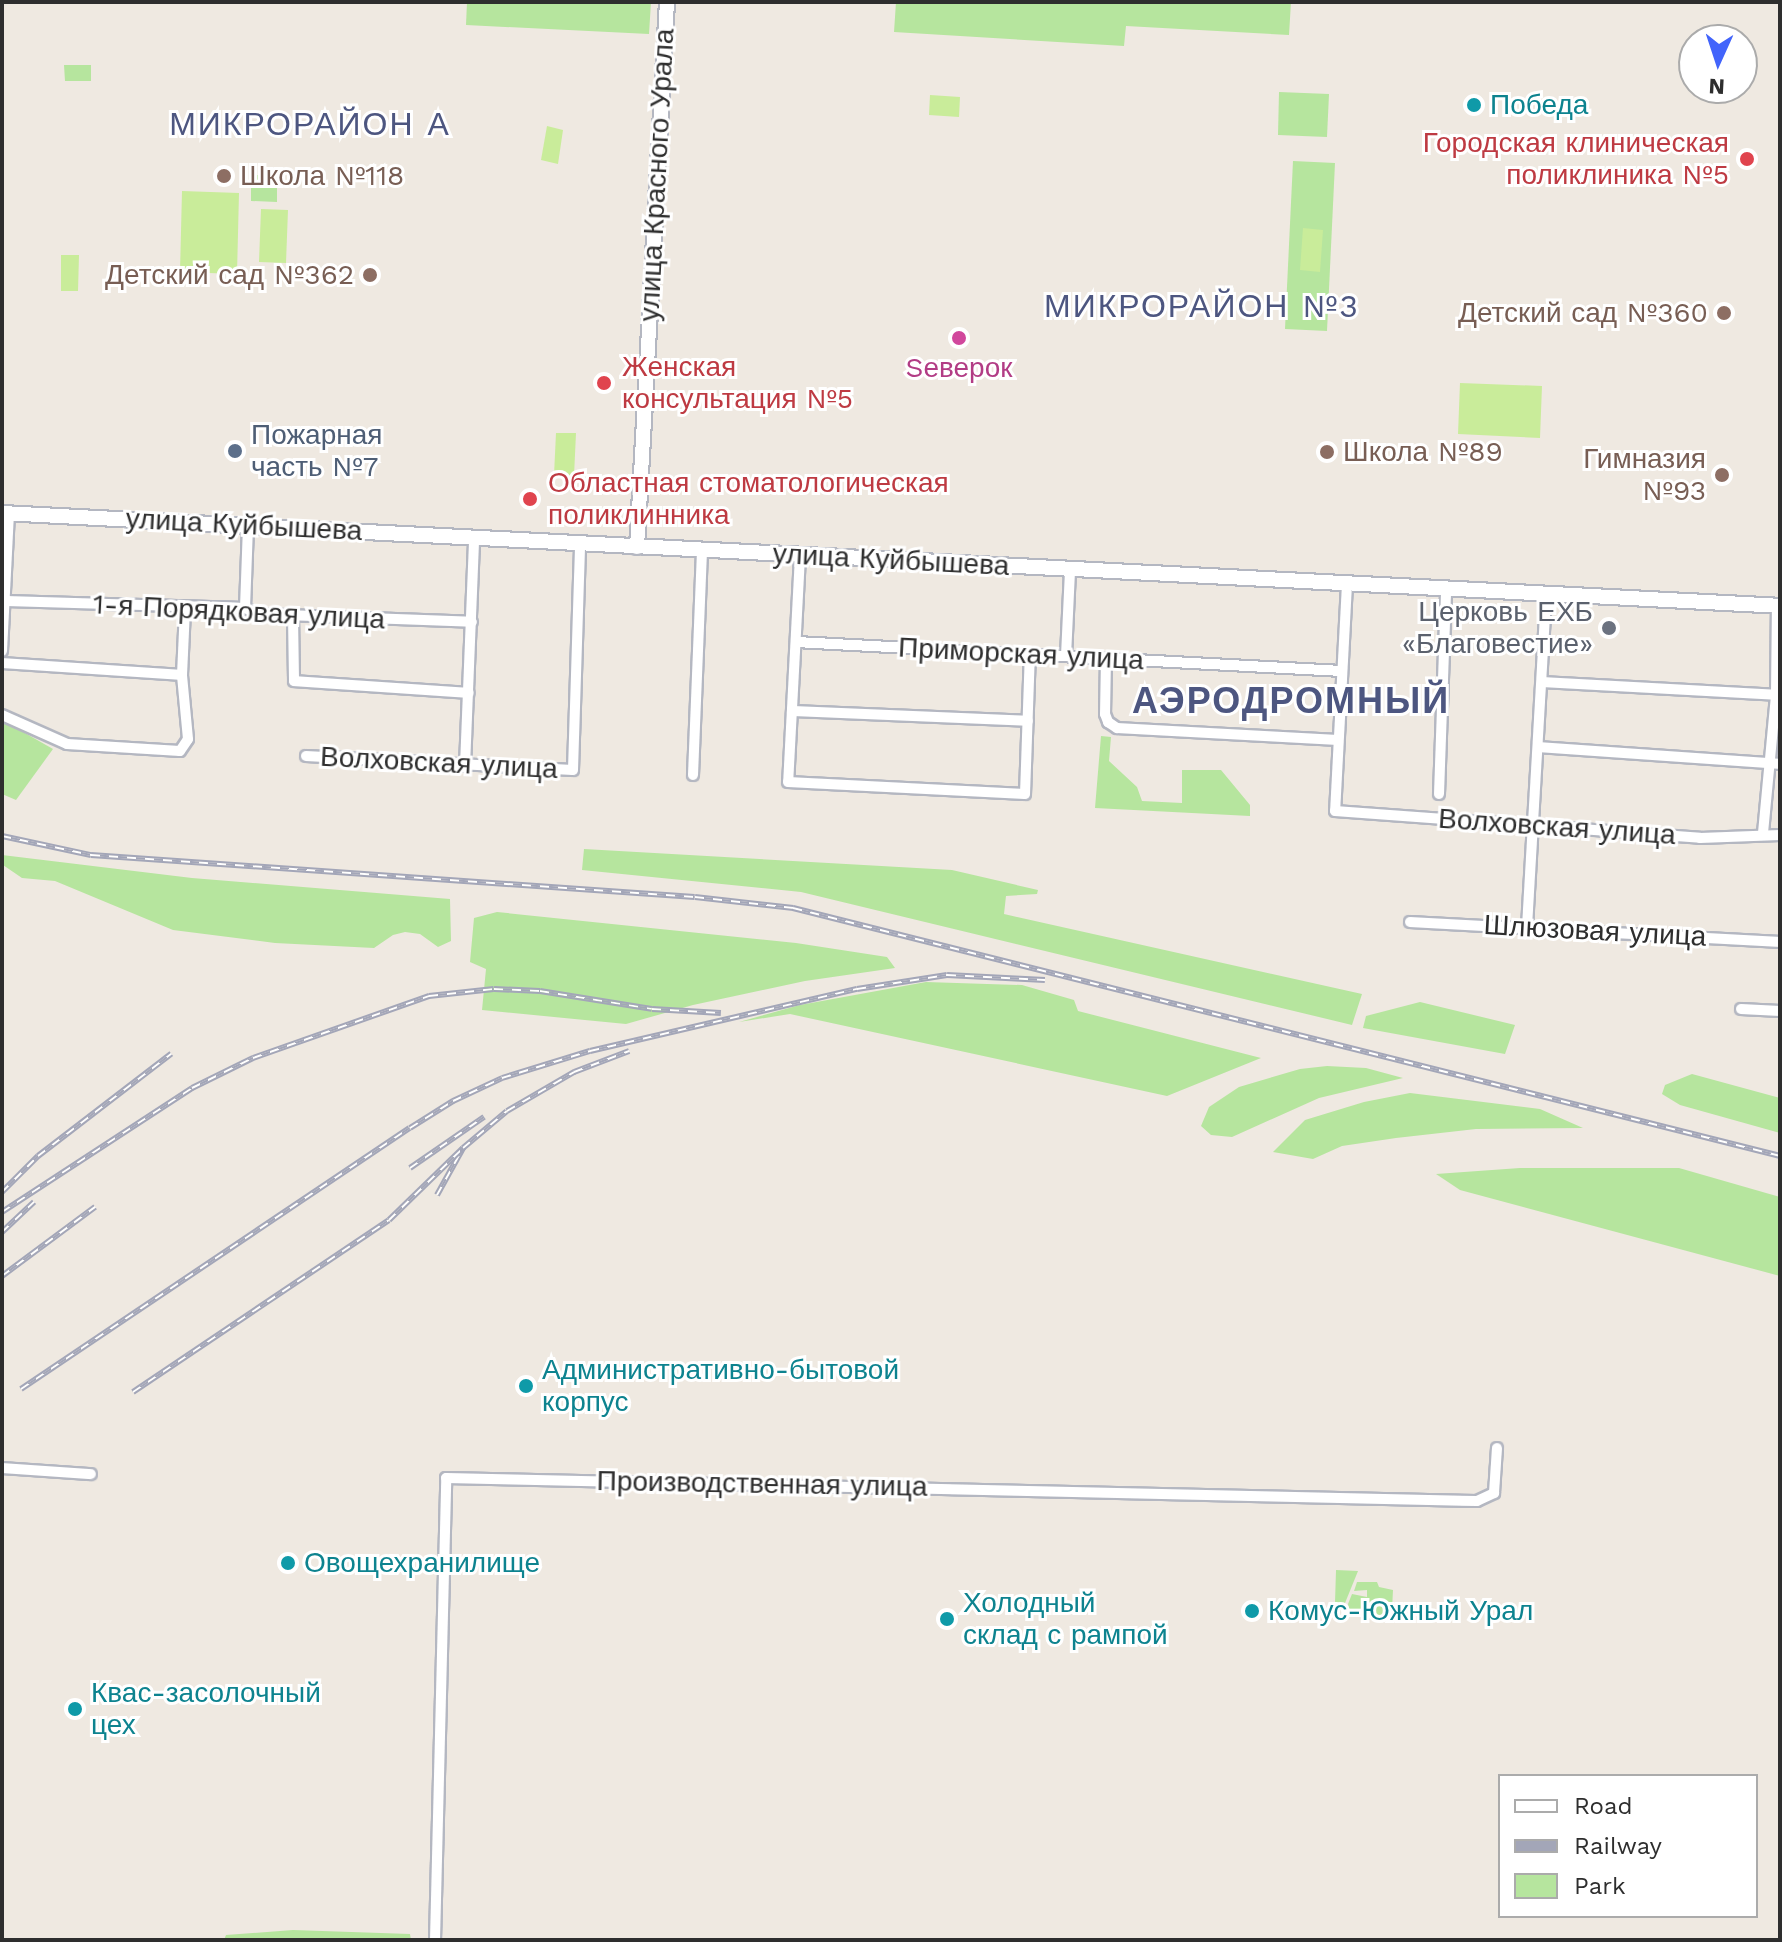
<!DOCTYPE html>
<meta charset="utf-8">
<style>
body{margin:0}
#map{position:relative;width:1782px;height:1942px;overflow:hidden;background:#efe9e1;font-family:"Work Sans",sans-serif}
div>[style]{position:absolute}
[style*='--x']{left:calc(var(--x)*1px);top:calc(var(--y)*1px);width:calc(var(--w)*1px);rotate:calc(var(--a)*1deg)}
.green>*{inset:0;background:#b6e59e}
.pitch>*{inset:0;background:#c9ec9a}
.roads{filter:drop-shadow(2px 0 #b4b7c1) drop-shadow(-2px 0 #b4b7c1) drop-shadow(0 2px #b4b7c1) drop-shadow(0 -2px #b4b7c1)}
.street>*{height:10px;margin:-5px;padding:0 5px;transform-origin:5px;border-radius:5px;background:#fff}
.secondary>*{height:14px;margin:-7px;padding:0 7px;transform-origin:7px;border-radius:7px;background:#fff}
.rail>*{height:6px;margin-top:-3px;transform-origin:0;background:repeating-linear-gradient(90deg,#fff 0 9px,#a3a6b8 0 18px);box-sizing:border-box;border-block:2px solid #a3a6b8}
.dots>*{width:22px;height:22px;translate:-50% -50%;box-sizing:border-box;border:4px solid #fff;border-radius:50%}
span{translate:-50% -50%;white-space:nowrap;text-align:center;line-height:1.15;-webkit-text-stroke:6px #fff;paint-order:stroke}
.culture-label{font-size:28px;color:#0d838f}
.left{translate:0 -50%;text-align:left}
.health-label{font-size:28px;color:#be3a42}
.right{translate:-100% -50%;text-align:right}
.street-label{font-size:28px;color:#2e2e2e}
.education-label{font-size:28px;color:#785e54}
.hotel-label{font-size:28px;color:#b23c85}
.service-label{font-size:28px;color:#4e5e75}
.worship-label{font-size:28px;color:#5b616d}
.quarter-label{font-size:32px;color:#4d5680;letter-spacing:2px}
.district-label{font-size:36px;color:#4d5680;font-weight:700;letter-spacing:2px}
.frame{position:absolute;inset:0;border:4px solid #2e2e2e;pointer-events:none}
.legend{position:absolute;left:1498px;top:1774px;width:260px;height:144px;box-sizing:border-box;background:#fff;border:2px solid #ababab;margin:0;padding:10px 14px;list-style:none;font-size:24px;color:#2e2e2e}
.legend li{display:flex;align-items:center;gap:16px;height:40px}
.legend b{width:40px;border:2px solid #ababab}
.north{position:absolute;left:1678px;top:24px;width:80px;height:80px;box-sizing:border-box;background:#fff;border:2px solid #ababab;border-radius:50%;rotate:183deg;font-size:22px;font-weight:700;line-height:32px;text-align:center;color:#2e2e2e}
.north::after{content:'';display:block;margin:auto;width:28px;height:36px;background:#4264fb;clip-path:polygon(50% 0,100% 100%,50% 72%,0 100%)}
</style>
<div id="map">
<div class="green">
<i style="clip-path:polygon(467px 2px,651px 2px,649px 34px,466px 25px)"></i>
<i style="clip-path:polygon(896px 2px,1291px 2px,1289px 35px,1126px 26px,1124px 46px,894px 32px)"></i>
<i style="clip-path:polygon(64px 65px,91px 65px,91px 81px,65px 81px)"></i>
<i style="clip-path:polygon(1279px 92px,1329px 94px,1327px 137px,1278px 135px)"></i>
<i style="clip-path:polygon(1293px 161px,1335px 163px,1327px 331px,1285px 329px)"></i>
<i style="clip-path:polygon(251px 175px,277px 175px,277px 202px,251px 201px)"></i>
<i style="clip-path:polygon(2px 720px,53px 749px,16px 800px,2px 794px)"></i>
<i style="clip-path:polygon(1101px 736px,1111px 737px,1109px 761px,1137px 787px,1142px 801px,1182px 803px,1182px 770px,1221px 770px,1250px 805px,1250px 816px,1095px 808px)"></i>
<i style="clip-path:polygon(584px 849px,952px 870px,1038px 890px,1037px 894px,1006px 896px,1004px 914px,1362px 994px,1352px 1025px,801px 892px,582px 870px)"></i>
<i style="clip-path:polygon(2px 855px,192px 878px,450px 899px,451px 941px,438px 947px,420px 934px,405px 932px,393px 935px,374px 948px,275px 943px,173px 930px,55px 881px,22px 878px,3px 865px)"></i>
<i style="clip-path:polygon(497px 912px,796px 943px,887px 957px,895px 968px,805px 981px,693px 1005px,626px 1024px,482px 1010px,486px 969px,470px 962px,474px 918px)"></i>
<i style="clip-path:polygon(926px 982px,1022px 985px,1074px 1000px,1078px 1011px,1261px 1058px,1167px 1096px,790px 1014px,739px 1022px,800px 1005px)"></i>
<i style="clip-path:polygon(1420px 1002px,1515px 1025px,1505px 1054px,1363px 1028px,1366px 1016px)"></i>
<i style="clip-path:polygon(1327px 1066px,1366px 1068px,1403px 1078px,1319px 1098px,1232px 1137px,1211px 1135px,1201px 1126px,1209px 1107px,1239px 1087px,1300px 1069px)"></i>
<i style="clip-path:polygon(1692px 1074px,1780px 1098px,1780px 1133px,1680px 1105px,1662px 1094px,1665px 1085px)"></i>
<i style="clip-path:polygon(1410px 1093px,1540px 1109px,1583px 1128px,1476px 1129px,1396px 1138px,1342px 1146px,1313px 1159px,1273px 1152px,1305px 1120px,1364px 1102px)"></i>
<i style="clip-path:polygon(1520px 1168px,1679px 1168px,1780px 1197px,1780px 1276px,1460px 1190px,1436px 1174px)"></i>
<i style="clip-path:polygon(1336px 1570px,1358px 1571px,1345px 1603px,1335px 1602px)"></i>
<i style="clip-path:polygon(1357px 1582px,1377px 1582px,1379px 1587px,1393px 1590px,1392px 1610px,1386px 1617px,1350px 1615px,1348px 1604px,1352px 1594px,1367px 1597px,1367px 1590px,1354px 1591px)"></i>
<i style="clip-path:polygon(293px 1930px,410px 1934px,411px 1940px,224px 1940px,226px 1935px)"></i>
</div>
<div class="pitch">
<i style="clip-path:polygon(930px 95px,960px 97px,959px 117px,929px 115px)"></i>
<i style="clip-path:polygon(547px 126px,563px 130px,558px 164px,541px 160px)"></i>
<i style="clip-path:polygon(182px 191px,239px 193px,237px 274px,180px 272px)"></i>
<i style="clip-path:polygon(261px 209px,288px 210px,286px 263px,259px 262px)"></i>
<i style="clip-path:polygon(1303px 228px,1323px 230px,1320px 272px,1300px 270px)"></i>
<i style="clip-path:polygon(61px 255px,79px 255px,78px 291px,61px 291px)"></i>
<i style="clip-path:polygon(1460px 383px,1542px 386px,1540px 438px,1458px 434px)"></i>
<i style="clip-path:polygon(556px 433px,576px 433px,574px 476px,554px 475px)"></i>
</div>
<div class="roads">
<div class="street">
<i style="--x:800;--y:556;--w:226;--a:93"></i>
<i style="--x:788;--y:782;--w:237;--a:2.9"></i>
<i style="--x:1025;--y:794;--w:140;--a:-88"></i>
<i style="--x:1347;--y:584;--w:227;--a:93"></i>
<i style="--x:1335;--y:811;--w:366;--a:4.2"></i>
<i style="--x:1700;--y:838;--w:80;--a:-2.1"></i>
<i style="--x:6;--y:601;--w:239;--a:1.7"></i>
<i style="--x:245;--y:608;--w:14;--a:25"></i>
<i style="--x:258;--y:614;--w:214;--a:2.1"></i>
<i style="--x:245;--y:608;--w:83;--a:-87.9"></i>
<i style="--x:293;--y:616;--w:65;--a:89.1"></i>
<i style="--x:294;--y:681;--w:175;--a:3.9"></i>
<i style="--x:796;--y:642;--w:547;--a:3.04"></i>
<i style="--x:2;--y:651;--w:138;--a:-87.1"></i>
<i style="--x:1066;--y:656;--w:86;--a:-87.3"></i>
<i style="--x:1106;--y:658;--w:56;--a:91"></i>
<i style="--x:1105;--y:714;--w:9;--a:69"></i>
<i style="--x:1108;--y:722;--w:11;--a:34"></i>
<i style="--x:1117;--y:728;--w:221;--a:3.1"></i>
<i style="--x:2;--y:663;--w:180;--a:3.8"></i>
<i style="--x:1542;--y:682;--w:238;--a:3.1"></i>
<i style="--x:792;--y:711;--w:236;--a:2.4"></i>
<i style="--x:2;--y:715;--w:71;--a:24"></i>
<i style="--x:67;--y:744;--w:113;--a:3.5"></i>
<i style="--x:180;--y:751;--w:14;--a:-56"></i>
<i style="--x:188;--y:739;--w:64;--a:-95.4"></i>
<i style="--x:182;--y:675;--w:67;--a:-87.4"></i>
<i style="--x:1539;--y:747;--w:242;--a:4"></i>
<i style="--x:306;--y:756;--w:267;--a:3"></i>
<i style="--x:573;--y:770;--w:226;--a:-88.2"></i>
<i style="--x:465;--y:766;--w:228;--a:-87.7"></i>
<i style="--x:693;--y:775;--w:225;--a:-87.7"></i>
<i style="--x:1439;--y:794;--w:205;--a:-88"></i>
<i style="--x:1763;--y:833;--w:139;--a:-84.6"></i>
<i style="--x:1776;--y:695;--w:89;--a:-89.4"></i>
<i style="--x:1410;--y:922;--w:371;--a:3.1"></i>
<i style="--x:1527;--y:927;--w:334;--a:-86.7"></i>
<i style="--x:1741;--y:1009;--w:39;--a:3"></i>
<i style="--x:2;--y:1468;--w:89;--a:3.9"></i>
<i style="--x:435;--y:1940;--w:462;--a:-88.6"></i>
<i style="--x:446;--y:1478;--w:1031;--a:1.28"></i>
<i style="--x:1477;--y:1501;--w:19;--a:-25"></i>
<i style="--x:1494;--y:1493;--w:45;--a:-86.2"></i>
</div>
<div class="secondary">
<i style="--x:2;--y:513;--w:1780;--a:2.99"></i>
<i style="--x:637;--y:547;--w:546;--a:-86.85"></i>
</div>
</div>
<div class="rail">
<i style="--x:2;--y:836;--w:91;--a:12.1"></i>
<i style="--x:91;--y:855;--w:605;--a:3.98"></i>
<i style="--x:695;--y:897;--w:99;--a:6.4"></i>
<i style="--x:793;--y:908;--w:1018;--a:14.1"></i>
<i style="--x:410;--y:1168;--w:90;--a:-34.6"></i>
<i style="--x:2;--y:1192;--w:51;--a:-45"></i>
<i style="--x:38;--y:1156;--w:168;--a:-37.5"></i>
<i style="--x:437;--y:1195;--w:54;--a:-61"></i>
<i style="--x:463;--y:1148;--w:57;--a:-40.1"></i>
<i style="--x:507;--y:1111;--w:78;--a:-30.2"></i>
<i style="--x:574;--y:1072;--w:59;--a:-20.9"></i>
<i style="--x:2;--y:1212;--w:227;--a:-33.1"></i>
<i style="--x:192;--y:1088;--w:68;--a:-26.2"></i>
<i style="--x:253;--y:1058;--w:187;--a:-19.4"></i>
<i style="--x:429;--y:996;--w:65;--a:-6.1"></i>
<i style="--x:494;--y:989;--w:46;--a:2.5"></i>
<i style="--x:540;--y:991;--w:113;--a:9.1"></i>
<i style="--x:652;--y:1009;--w:69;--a:3.3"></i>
<i style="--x:2;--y:1232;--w:44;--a:-43.2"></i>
<i style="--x:2;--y:1276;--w:116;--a:-36.6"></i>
<i style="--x:21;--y:1389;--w:468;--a:-33.9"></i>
<i style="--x:410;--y:1128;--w:51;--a:-32.1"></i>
<i style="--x:453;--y:1101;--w:54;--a:-25.1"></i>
<i style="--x:502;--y:1078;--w:92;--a:-17.1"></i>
<i style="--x:590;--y:1051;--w:274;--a:-13.1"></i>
<i style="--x:857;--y:989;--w:91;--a:-8.8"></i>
<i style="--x:947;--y:975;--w:98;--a:2.9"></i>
<i style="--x:133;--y:1392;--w:308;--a:-33.9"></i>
<i style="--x:389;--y:1220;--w:103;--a:-44.2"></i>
</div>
<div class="dots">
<i style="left:1474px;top:105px;background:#0f9aa8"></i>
<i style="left:1747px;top:159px;background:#e0444e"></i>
<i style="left:224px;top:176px;background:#8d6e63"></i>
<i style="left:370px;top:275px;background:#8d6e63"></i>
<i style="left:1724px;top:313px;background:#8d6e63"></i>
<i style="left:959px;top:338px;background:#d1479c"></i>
<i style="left:604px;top:383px;background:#e0444e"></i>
<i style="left:235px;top:451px;background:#5c6f8a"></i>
<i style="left:1327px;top:452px;background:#8d6e63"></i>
<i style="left:1722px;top:475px;background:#8d6e63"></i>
<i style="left:530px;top:499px;background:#e0444e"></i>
<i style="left:1609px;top:628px;background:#6b7280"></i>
<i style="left:526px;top:1386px;background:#0f9aa8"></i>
<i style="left:288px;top:1563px;background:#0f9aa8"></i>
<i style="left:1252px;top:1611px;background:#0f9aa8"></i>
<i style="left:947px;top:1619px;background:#0f9aa8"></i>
<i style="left:75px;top:1709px;background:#0f9aa8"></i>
</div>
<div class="culture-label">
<span class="left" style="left:1490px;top:105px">Победа</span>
<span class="left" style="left:542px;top:1386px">Административно-бытовой<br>корпус</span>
<span class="left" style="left:304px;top:1563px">Овощехранилище</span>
<span class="left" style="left:963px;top:1619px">Холодный<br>склад с рампой</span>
<span class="left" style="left:1268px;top:1611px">Комус-Южный Урал</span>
<span class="left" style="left:91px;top:1709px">Квас-засолочный<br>цех</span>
</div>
<div class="health-label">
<span class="right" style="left:1729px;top:159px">Городская клиническая<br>поликлиника №5</span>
<span class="left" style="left:622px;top:383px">Женская<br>консультация №5</span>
<span class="left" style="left:548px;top:499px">Областная стоматологическая<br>поликлинника</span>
</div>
<div class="street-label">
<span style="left:657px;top:175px;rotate:-87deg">улица Красного Урала</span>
<span style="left:244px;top:525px;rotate:3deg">улица Куйбышева</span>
<span style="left:891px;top:560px;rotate:3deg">улица Куйбышева</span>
<span style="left:239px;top:612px;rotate:3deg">1-я Порядковая улица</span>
<span style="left:1021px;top:654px;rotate:3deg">Приморская улица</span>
<span style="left:439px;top:763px;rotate:3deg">Волховская улица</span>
<span style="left:1557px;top:827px;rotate:4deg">Волховская улица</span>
<span style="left:1595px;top:931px;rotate:3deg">Шлюзовая улица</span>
<span style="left:762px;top:1484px;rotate:1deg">Производственная улица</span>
</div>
<div class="education-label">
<span class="left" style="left:240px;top:176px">Школа №118</span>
<span class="right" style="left:354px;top:275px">Детский сад №362</span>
<span class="right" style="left:1708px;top:313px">Детский сад №360</span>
<span class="left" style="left:1343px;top:452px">Школа №89</span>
<span class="right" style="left:1706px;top:475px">Гимназия<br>№93</span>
</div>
<div class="hotel-label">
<span style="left:959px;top:368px">Sеверок</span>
</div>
<div class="service-label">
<span class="left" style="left:251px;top:451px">Пожарная<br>часть №7</span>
</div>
<div class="worship-label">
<span class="right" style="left:1593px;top:628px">Церковь ЕХБ<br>«Благовестие»</span>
</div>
<div class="quarter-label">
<span style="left:310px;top:124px">МИКРОРАЙОН А</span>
<span style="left:1202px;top:306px">МИКРОРАЙОН №3</span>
</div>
<div class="district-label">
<span style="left:1291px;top:702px">АЭРОДРОМНЫЙ</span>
</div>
<div class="frame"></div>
<ul class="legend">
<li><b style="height:10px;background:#fff"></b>Road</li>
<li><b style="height:10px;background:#a3a6b8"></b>Railway</li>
<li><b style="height:22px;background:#b6e59e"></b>Park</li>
</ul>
<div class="north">N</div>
</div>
